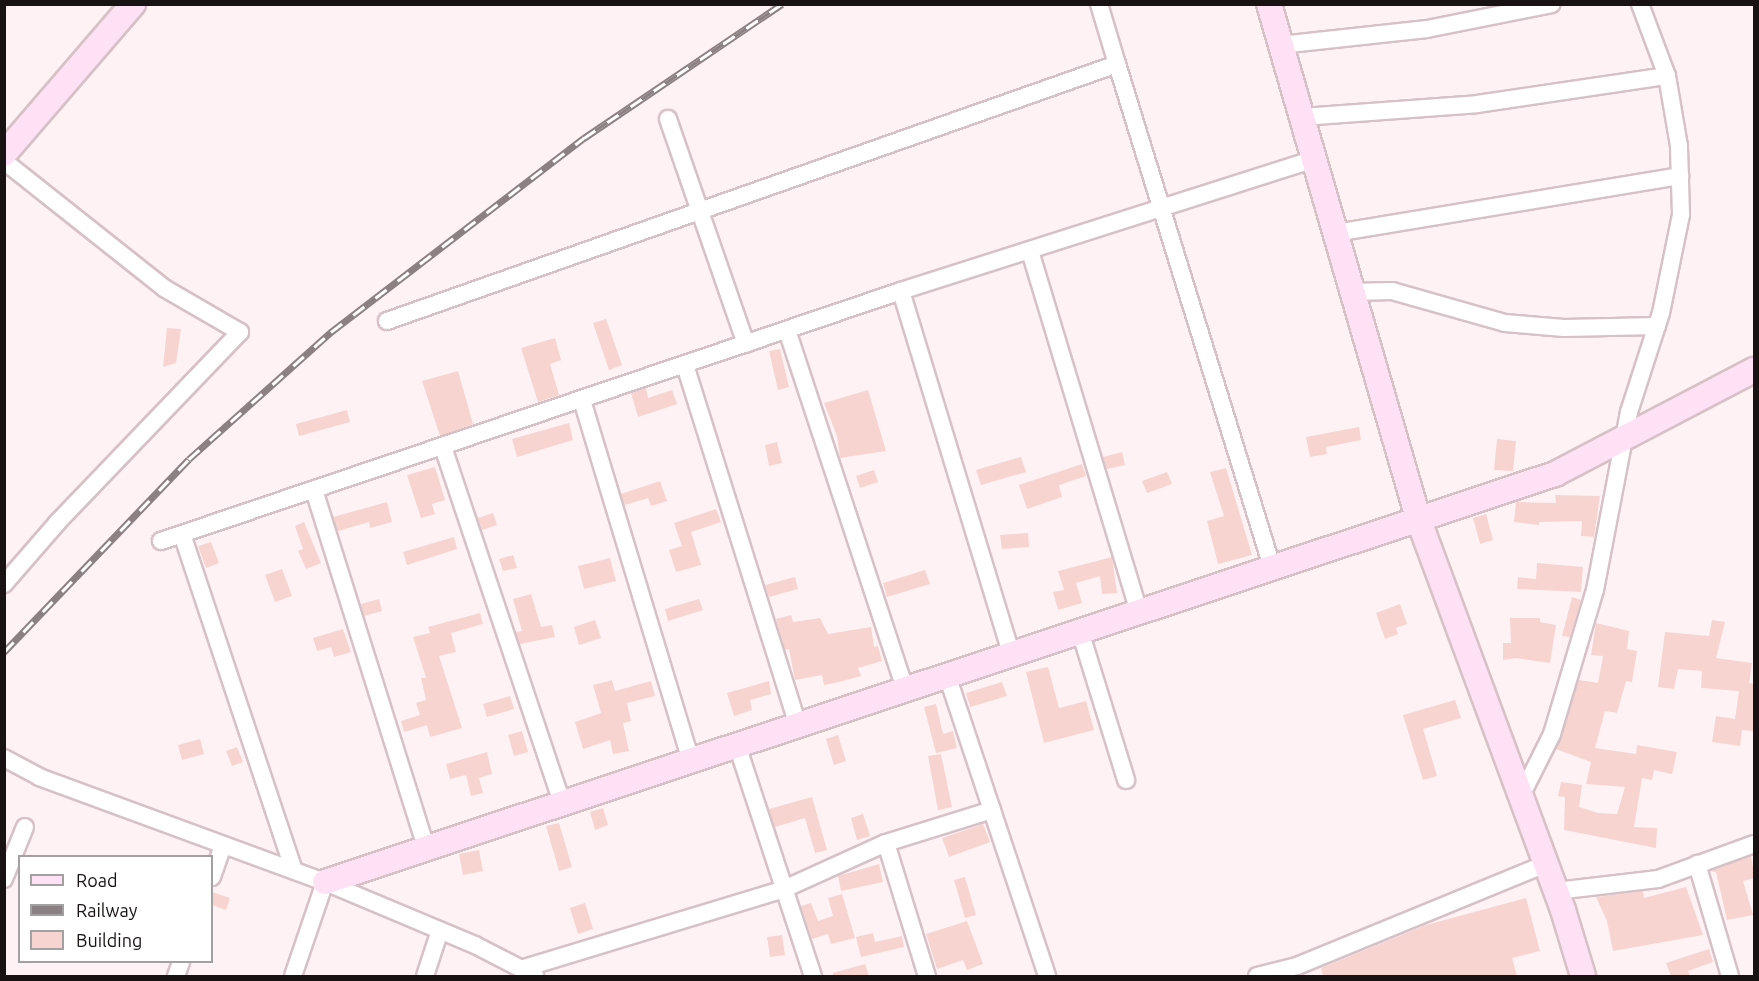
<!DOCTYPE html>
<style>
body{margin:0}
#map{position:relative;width:1759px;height:981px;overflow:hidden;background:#fff2f5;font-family:Ubuntu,sans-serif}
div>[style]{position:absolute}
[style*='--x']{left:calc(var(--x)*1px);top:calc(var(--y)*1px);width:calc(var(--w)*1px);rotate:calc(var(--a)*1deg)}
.building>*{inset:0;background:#f8d4d0}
.roads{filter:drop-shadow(2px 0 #d6c1c6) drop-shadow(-2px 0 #d6c1c6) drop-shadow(0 2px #d6c1c6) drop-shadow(0 -2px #d6c1c6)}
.street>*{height:16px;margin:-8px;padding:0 8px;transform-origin:8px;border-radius:8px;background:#fff}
.secondary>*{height:24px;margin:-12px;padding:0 12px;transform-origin:12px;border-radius:12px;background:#ffe1f6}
.rail>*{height:7px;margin-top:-3.5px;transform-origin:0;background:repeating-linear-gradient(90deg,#fff 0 14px,#8b8183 0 28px);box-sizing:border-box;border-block:2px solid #8b8183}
span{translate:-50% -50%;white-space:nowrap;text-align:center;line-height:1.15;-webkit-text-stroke:6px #fff;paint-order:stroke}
.frame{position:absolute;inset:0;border:6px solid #191213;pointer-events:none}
.legend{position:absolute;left:18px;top:855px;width:195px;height:108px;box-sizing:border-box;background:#fff;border:2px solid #a3a0a1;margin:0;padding:8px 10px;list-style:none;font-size:18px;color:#191213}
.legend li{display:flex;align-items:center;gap:12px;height:30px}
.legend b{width:30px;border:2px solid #a3a0a1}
</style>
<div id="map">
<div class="building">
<i style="clip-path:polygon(606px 319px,622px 365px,609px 370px,593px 323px)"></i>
<i style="clip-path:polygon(167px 328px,181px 329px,176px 363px,163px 367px)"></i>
<i style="clip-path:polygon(555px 338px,561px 360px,550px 364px,559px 395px,538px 402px,521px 348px)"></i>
<i style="clip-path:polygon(780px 349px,789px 387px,778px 390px,769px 351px)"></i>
<i style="clip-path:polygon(458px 371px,473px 424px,440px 436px,422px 381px)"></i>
<i style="clip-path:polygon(646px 388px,648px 398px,672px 390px,677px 404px,638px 417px,631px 393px)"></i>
<i style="clip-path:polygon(868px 390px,886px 451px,840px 458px,837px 436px,824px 403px)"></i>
<i style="clip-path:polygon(347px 410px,350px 422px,299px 436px,296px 424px)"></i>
<i style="clip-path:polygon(569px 423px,573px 440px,517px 457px,512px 439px)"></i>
<i style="clip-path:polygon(1359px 427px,1361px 440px,1326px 447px,1327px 454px,1310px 457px,1306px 437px)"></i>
<i style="clip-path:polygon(1497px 439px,1516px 441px,1513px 471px,1494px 470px)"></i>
<i style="clip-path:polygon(777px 442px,782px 463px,769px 466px,765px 445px)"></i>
<i style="clip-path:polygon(1122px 452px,1125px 465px,1107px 469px,1103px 457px)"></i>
<i style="clip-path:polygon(1021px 457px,1026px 472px,981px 485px,976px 470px)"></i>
<i style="clip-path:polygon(1082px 464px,1086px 476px,1059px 485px,1062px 497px,1027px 509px,1019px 485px)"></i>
<i style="clip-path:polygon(435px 467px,445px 500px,432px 504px,435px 514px,421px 518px,407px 475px)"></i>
<i style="clip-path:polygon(1226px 468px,1252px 555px,1218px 564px,1207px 521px,1224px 516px,1210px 472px)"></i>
<i style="clip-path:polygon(874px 470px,878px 482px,860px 488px,856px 476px)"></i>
<i style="clip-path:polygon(1167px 472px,1172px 484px,1147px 493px,1142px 481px)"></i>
<i style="clip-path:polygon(660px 481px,667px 501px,651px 506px,648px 498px,625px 505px,621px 494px)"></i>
<i style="clip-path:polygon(1555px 495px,1600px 496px,1594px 537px,1581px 536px,1582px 521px,1539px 522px,1539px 525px,1514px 522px,1516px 502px,1556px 503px)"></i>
<i style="clip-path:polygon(387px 502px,392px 522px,370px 528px,369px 522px,338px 531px,333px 517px)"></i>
<i style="clip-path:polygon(716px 509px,721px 522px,691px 532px,701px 565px,676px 572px,669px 550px,682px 546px,674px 523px)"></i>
<i style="clip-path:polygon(493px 513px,497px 525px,482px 530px,478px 518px)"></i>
<i style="clip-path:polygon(1486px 514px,1493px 540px,1480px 544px,1473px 518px)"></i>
<i style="clip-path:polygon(304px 522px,321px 563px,306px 569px,298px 551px,303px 549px,295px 526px)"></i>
<i style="clip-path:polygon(1028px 533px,1029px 547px,1002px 549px,1000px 535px)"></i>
<i style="clip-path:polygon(454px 537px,457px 549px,407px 565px,403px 552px)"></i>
<i style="clip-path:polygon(211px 542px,219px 563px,206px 568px,198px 546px)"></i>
<i style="clip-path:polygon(513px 555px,517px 568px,503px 571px,499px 559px)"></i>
<i style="clip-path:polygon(1112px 557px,1117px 593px,1102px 594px,1100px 576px,1076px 583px,1082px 603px,1058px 610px,1053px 592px,1064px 590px,1058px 571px)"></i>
<i style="clip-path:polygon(610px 558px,616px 581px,584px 589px,578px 566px)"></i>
<i style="clip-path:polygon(1537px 563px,1583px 567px,1581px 592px,1517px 589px,1518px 577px,1536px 579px)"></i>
<i style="clip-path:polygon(282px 569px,292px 596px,275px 602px,265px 575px)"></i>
<i style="clip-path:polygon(925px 570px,930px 584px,887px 597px,883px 583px)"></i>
<i style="clip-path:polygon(795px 577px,798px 589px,769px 597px,765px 585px)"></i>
<i style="clip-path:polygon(531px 594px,541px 627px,552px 625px,555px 637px,520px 644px,516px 632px,522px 631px,513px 599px)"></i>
<i style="clip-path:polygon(1572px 597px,1581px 600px,1570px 637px,1562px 636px)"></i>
<i style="clip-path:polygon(379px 599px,382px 611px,364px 616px,361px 604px)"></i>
<i style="clip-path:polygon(699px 599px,703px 610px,668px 621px,665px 609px)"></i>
<i style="clip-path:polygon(1400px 604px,1407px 624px,1396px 628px,1398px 634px,1385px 639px,1376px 613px)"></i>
<i style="clip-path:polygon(480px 613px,483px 624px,451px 633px,456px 652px,439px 656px,462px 728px,430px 737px,427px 725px,404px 732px,401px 721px,420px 715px,416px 703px,426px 700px,421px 678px,426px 678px,413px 637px,430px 633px,428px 627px)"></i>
<i style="clip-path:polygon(791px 615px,793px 622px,820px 618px,828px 634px,871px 627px,874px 647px,878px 646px,882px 661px,858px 668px,861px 676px,839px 682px,824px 685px,822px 675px,795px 680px,789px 649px,785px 650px,776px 619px)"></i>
<i style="clip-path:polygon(1510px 618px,1540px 618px,1540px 622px,1556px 625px,1550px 663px,1516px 658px,1503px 660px,1503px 643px,1511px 643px)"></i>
<i style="clip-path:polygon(595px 620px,601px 638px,579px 645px,574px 627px)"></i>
<i style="clip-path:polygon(1712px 620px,1725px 622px,1716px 658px,1752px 663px,1749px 683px,1755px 684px,1755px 731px,1742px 730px,1740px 746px,1712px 742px,1716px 716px,1735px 719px,1739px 691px,1701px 688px,1702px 671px,1678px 669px,1674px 689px,1658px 687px,1665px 632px,1709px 636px)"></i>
<i style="clip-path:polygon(1596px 623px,1629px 631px,1627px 649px,1637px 651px,1632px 682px,1626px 681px,1617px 713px,1605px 711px,1595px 748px,1636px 754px,1637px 745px,1677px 752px,1672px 774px,1654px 770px,1652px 780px,1642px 778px,1634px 827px,1657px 828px,1656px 848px,1564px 830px,1565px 797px,1558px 796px,1561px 782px,1582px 785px,1579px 807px,1598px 813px,1617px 814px,1625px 787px,1586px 784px,1591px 762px,1556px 749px,1579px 680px,1598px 683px,1603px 656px,1591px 655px)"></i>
<i style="clip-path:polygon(343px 629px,351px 652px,334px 657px,331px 647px,317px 651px,313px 638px)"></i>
<i style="clip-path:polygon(1048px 667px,1059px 708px,1086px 701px,1094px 730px,1044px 743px,1026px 672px)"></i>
<i style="clip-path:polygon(612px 680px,615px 691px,651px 681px,655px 696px,627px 703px,631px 721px,623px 723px,629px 751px,613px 754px,610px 740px,583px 749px,575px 722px,601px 713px,593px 685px)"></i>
<i style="clip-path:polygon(769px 681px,771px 694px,750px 700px,752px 710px,734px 716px,727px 693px)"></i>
<i style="clip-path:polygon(1002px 682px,1007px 696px,970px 707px,966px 693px)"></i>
<i style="clip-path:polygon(510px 696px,514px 709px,487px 717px,483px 704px)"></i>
<i style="clip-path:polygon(1455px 700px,1461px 718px,1423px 729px,1437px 776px,1423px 780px,1403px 715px)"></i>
<i style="clip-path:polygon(936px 704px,943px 734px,953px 731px,957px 748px,936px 753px,924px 707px)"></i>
<i style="clip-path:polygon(522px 731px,528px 752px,514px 756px,508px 735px)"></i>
<i style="clip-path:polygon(838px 735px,846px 761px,834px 765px,826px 739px)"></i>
<i style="clip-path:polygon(200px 739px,204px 754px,182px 760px,178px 745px)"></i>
<i style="clip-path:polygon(237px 747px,243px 762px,232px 766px,226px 751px)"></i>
<i style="clip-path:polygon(487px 752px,492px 774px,479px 778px,483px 793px,471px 796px,466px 775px,450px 779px,446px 764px)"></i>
<i style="clip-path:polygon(941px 754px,952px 807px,938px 810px,928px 756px)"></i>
<i style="clip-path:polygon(812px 797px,827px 850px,815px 853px,805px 818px,775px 827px,769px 809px)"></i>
<i style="clip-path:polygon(603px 808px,608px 825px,595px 830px,590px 812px)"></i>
<i style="clip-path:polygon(863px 814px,870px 836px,857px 840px,851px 818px)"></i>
<i style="clip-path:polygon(559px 823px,572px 867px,559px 871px,546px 826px)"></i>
<i style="clip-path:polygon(983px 824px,990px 842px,949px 857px,942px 838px)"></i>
<i style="clip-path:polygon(479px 850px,483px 871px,463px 875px,459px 854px)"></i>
<i style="clip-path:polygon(1751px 856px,1755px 878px,1743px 881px,1753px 915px,1727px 920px,1716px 872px,1710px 871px)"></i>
<i style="clip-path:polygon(879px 864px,883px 882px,841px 891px,838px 876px)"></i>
<i style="clip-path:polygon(965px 877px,976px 915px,965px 918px,954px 880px)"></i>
<i style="clip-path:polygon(1686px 887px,1703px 935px,1613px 951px,1607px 921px,1596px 897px,1643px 891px,1644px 898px)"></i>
<i style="clip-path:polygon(212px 892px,230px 898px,226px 910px,212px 905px)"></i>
<i style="clip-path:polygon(842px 894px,855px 938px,831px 944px,828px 934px,812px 939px,801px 906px,811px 903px,818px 921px,833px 916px,828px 898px)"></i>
<i style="clip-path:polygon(1526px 898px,1540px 951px,1512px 958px,1517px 976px,1323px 976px,1321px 968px,1426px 925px)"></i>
<i style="clip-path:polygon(585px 903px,593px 929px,578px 934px,570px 908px)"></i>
<i style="clip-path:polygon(967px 921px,983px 964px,967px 970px,963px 960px,937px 969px,926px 934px)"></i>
<i style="clip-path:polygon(873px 933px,875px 942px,902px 936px,904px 947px,861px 957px,856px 937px)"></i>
<i style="clip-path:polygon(782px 935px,785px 955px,770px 957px,767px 937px)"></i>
<i style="clip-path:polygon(1709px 949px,1713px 962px,1688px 971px,1690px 976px,1671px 976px,1666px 963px)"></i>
<i style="clip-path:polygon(865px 964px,869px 976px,833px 976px,833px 973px)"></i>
</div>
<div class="roads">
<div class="street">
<i style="--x:1099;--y:4;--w:63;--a:73.3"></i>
<i style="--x:1280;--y:45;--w:148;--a:-6.2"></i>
<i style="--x:1427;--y:29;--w:127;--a:-11.3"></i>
<i style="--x:1302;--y:117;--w:175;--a:-4.2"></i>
<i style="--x:1477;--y:104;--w:192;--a:-8.4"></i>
<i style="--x:668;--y:119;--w:238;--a:70.9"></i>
<i style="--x:4;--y:161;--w:204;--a:38.4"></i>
<i style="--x:164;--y:288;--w:88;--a:30.1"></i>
<i style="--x:240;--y:332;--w:265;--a:133.8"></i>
<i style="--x:57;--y:523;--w:81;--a:131"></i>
<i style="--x:1335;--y:233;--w:350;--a:-9.4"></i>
<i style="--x:1030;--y:251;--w:376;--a:73.2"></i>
<i style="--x:901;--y:291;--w:379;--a:73.1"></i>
<i style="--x:1352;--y:292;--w:40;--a:-1.4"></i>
<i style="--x:1392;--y:291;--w:117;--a:15.8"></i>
<i style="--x:1505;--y:323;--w:59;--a:4.8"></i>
<i style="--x:1564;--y:328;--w:93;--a:-1.2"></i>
<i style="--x:387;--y:321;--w:774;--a:-19.39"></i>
<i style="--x:1117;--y:64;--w:526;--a:72.87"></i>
<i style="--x:787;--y:330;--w:378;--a:71.8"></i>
<i style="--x:685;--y:365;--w:377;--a:72.6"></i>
<i style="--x:582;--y:400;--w:376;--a:73.2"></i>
<i style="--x:443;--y:447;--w:375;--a:71.5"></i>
<i style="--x:314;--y:490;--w:375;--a:72.6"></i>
<i style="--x:182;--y:534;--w:354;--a:71.6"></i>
<i style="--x:161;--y:541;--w:781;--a:-18.67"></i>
<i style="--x:901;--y:291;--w:434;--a:-17.7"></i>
<i style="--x:1080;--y:631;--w:156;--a:72.8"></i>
<i style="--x:947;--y:675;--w:317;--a:71.6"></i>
<i style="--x:737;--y:745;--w:243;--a:71.8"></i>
<i style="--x:4;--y:758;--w:40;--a:28"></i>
<i style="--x:39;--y:777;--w:305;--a:20.2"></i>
<i style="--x:325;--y:882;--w:163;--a:22.8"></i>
<i style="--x:475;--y:945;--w:68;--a:27.3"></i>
<i style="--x:1521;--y:796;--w:69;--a:-63.4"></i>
<i style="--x:1552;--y:734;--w:150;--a:-73.4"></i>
<i style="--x:1595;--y:590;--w:181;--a:-79.2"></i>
<i style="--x:1629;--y:412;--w:104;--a:-72.1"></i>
<i style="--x:1661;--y:313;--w:100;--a:-78.5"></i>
<i style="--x:1681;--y:215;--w:69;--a:-91.7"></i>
<i style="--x:1679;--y:146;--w:71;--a:-99.7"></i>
<i style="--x:1667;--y:76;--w:77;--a:-110.6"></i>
<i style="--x:886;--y:843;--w:139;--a:72.9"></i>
<i style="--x:1697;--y:864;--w:117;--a:73.6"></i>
<i style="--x:212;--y:877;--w:34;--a:-71"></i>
<i style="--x:4;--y:879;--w:56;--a:-68"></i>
<i style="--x:1556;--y:891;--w:103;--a:-6.7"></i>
<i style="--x:1658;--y:879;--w:102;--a:-20"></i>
<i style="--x:521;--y:969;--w:275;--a:-16.9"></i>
<i style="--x:784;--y:889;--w:112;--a:-24.3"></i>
<i style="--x:886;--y:843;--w:111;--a:-17.3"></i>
<i style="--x:176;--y:976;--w:15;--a:-70"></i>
<i style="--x:293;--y:976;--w:99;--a:-71.2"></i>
<i style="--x:425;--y:976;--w:48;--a:-71.9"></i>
<i style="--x:1257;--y:976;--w:41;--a:-14"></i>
<i style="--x:1297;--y:966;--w:269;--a:-22.3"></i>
</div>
<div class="secondary">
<i style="--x:1269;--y:4;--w:535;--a:73.83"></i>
<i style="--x:1418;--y:518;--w:418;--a:69.7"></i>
<i style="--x:1563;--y:910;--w:69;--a:73.1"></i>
<i style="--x:4;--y:154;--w:198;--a:-49.3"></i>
<i style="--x:325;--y:882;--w:1296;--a:-18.35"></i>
<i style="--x:1555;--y:474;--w:225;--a:-27.6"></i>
</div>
</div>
<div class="rail">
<i style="--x:4;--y:652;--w:267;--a:-46.2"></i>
<i style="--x:189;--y:459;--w:191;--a:-41.8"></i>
<i style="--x:331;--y:332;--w:319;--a:-37.5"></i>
<i style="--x:584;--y:138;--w:239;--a:-34.1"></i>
</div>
<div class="frame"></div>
<ul class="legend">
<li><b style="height:8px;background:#ffe1f6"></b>Road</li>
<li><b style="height:8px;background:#8b8183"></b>Railway</li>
<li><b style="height:16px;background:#f8d4d0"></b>Building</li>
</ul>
</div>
